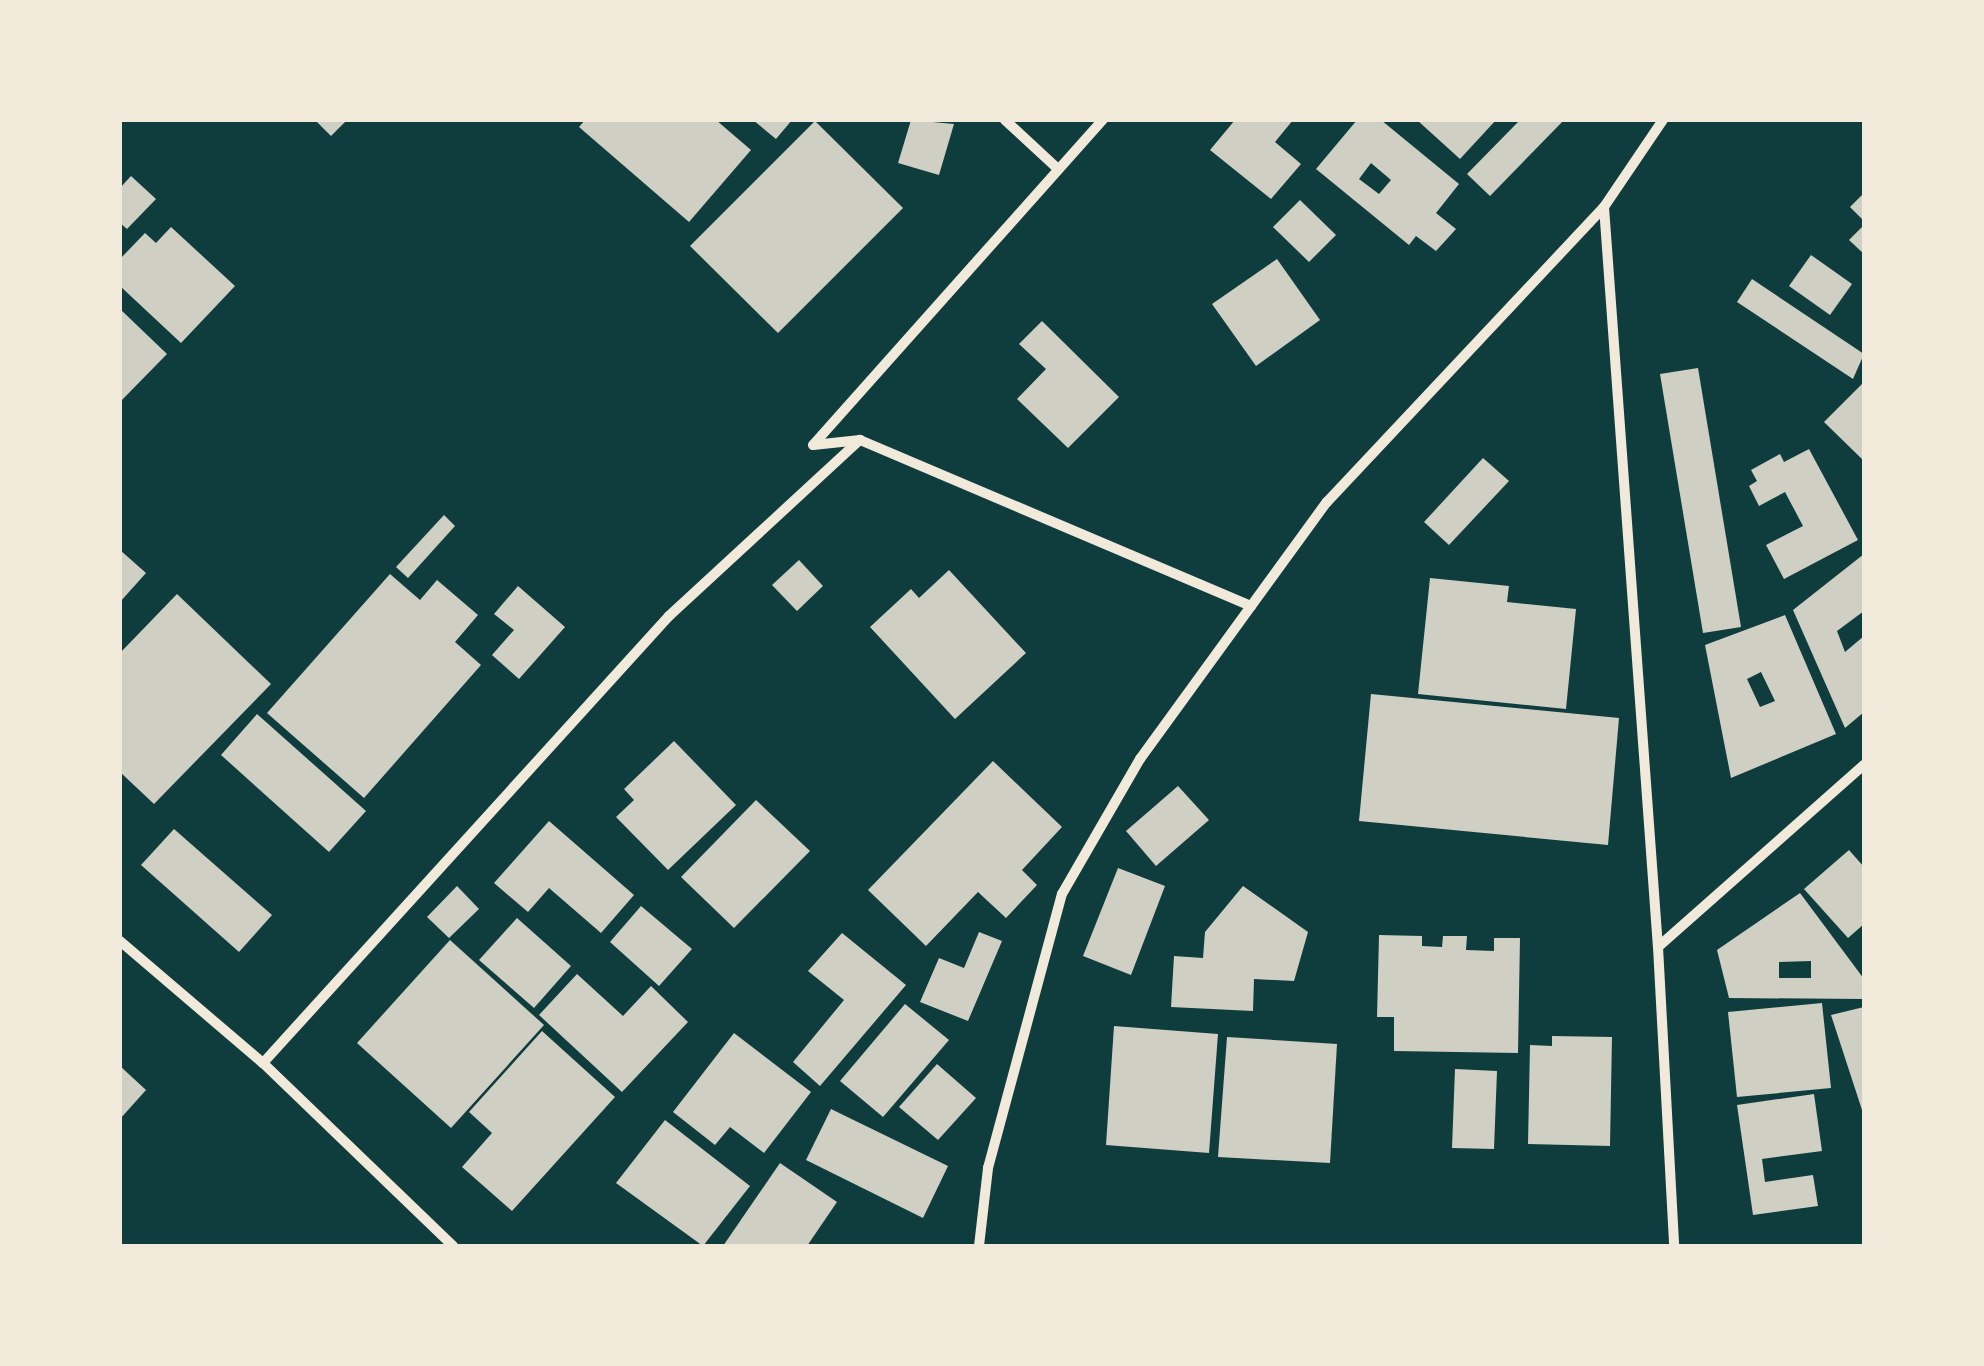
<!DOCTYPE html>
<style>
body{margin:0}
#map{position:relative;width:1984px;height:1366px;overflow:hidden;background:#0f3d3e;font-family:"Open Sans",sans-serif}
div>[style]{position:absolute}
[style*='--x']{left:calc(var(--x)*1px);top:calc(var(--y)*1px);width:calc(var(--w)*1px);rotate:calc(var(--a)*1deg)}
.building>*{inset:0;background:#cfcfc3}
.minor>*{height:10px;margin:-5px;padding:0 5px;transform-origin:5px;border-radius:5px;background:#f1e9da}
span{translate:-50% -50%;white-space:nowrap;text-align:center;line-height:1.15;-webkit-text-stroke:10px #f1e9da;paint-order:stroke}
.frame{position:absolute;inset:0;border:122px solid #f1e9da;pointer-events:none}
</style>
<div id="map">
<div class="building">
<i style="clip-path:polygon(315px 120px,347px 120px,331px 136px)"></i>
<i style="clip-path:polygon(585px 120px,716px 120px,751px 150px,689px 222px,579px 127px)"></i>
<i style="clip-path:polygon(753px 120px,792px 120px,776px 139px)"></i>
<i style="clip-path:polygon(911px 120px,954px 124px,939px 175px,898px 163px)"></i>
<i style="clip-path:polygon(1235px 120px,1293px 120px,1275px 142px,1301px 164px,1271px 199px,1210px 150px)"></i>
<i style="clip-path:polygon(evenodd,1357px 120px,1381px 120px,1459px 184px,1436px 213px,1456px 229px,1436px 251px,1416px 236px,1409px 245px,1316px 169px,1357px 120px,1371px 163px,1391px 180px,1379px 194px,1359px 179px,1371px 163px)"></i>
<i style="clip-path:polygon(1417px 120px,1496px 120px,1460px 159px)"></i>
<i style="clip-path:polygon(1520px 120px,1564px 120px,1490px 196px,1467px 174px)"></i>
<i style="clip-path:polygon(815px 121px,903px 208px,778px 333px,690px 246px)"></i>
<i style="clip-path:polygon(131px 176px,156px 199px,127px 229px,120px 223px,120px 188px)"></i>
<i style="clip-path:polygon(1864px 193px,1864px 221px,1850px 207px)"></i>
<i style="clip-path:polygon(1300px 200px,1336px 235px,1309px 262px,1273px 227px)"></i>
<i style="clip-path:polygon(1864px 225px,1864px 254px,1849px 240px)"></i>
<i style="clip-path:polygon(171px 227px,235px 286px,181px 343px,120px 286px,120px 259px,145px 233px,156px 243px)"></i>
<i style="clip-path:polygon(1811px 255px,1852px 284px,1830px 315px,1789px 286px)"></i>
<i style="clip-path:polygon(1277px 259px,1320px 320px,1256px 366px,1212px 304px)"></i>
<i style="clip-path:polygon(1752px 279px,1864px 354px,1853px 379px,1737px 302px)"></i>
<i style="clip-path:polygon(120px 309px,167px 354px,120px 402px)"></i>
<i style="clip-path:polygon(1042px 321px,1119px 397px,1068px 448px,1017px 399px,1046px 369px,1019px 344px)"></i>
<i style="clip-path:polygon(1698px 368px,1741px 627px,1703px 633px,1660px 374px)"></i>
<i style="clip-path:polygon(1864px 382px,1864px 461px,1824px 422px)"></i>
<i style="clip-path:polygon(1809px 449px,1858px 540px,1784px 579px,1766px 545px,1803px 526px,1785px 492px,1759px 506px,1749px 486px,1757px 481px,1751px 470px,1780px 454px,1784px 462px)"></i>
<i style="clip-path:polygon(1483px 458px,1509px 481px,1449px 545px,1424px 522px)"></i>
<i style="clip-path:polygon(444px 515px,455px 526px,408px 578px,396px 567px)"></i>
<i style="clip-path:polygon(120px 550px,146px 573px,120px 602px)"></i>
<i style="clip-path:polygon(1864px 554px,1864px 611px,1837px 631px,1845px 652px,1864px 636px,1864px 712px,1845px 728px,1793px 610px)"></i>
<i style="clip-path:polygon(799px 560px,823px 586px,797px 611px,772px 585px)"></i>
<i style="clip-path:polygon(949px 570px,1026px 653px,955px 719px,870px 627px,911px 589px,919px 598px)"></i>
<i style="clip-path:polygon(390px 574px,420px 600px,437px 580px,478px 615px,455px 642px,481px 665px,364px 798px,267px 713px)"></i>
<i style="clip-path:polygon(1430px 578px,1509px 586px,1507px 602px,1576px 609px,1566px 709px,1418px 694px)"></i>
<i style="clip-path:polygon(518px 586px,565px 627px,519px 679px,492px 655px,514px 630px,494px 614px)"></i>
<i style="clip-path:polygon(177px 594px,271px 684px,154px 804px,120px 772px,120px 653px)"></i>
<i style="clip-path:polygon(evenodd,1785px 615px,1836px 734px,1731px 778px,1705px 645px,1785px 615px,1761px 672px,1775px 701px,1760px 707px,1747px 679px,1761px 672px)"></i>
<i style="clip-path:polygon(1371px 694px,1619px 718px,1608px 845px,1359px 821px)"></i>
<i style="clip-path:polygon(257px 714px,366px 811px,329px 852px,221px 755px)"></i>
<i style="clip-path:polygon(674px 741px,736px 805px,668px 870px,616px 817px,634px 800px,624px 789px)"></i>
<i style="clip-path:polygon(993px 761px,1062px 827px,1022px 870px,1037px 885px,1006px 918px,978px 892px,926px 946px,868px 890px)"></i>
<i style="clip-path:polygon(1178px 786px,1209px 820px,1156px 866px,1126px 831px)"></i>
<i style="clip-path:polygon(756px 800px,810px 851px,734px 928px,681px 877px)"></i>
<i style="clip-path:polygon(549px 821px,634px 895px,601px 933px,549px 888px,528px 912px,494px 883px)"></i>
<i style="clip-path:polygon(174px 829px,272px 915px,239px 952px,141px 865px)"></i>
<i style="clip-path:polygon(1849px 850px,1864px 867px,1864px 924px,1848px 938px,1804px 889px)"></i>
<i style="clip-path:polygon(1118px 868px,1165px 886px,1131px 975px,1083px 956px)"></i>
<i style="clip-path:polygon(457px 886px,479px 909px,449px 938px,427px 917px)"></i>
<i style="clip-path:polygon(1243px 886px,1308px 932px,1294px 981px,1254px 979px,1253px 1011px,1171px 1007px,1174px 956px,1203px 958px,1205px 932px)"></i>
<i style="clip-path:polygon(evenodd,1800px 893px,1864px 979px,1864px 999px,1729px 998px,1717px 950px,1800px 893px,1811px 961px,1811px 978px,1779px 978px,1779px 962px,1811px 961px)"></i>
<i style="clip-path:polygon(641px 906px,692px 949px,659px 986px,610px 942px)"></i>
<i style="clip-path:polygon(517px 918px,571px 966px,534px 1008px,479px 960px)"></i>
<i style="clip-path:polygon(979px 932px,1002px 941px,968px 1021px,920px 1002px,939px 958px,964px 968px)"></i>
<i style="clip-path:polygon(842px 933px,906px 985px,820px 1086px,793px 1062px,844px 1000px,808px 971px)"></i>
<i style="clip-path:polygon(1379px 935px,1422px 936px,1422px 946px,1442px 947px,1443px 936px,1467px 936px,1466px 950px,1494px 951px,1494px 938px,1520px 938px,1518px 1053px,1394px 1051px,1394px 1017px,1377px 1017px)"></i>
<i style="clip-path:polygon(450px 940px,544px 1025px,451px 1128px,357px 1043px)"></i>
<i style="clip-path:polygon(577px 974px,623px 1016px,651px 986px,688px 1022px,622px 1092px,539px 1015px)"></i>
<i style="clip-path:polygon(1822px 1003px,1831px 1088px,1737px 1097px,1728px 1012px)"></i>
<i style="clip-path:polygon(905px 1004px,949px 1040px,883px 1117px,840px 1081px)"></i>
<i style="clip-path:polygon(1864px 1007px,1864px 1113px,1863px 1113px,1831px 1015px)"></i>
<i style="clip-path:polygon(1114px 1026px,1218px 1034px,1209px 1153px,1106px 1145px)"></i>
<i style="clip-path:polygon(542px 1031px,615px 1097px,512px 1211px,462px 1167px,492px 1133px,469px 1112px)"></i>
<i style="clip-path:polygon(734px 1033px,811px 1092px,764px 1153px,730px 1127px,715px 1145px,673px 1112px)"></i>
<i style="clip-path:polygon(1552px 1036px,1612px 1037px,1610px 1146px,1528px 1144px,1530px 1045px,1552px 1046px)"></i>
<i style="clip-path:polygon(1227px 1037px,1337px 1044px,1330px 1163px,1218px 1157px)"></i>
<i style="clip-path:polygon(937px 1064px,976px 1098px,938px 1140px,899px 1107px)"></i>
<i style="clip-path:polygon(120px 1066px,146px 1090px,120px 1119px)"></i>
<i style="clip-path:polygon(1455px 1069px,1497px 1071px,1494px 1149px,1452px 1148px)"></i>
<i style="clip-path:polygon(1814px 1094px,1822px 1151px,1762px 1159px,1765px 1182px,1813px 1175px,1818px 1206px,1753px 1215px,1737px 1105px)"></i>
<i style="clip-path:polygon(831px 1109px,948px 1166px,923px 1218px,806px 1160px)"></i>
<i style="clip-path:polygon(665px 1120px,750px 1186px,703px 1246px,616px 1183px)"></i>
<i style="clip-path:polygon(780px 1163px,837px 1202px,807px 1246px,723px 1246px)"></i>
</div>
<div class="minor">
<i style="--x:1005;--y:120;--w:72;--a:42.8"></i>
<i style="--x:1604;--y:207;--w:742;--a:85.83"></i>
<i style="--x:1658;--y:947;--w:299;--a:86.9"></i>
<i style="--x:860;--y:440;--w:425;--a:23"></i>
<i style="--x:120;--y:941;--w:188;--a:40.5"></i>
<i style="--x:263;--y:1063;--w:264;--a:43.9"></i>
<i style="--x:1658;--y:947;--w:275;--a:-41.5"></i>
<i style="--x:263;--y:1063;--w:604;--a:-47.75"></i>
<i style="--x:669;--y:616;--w:260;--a:-42.7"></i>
<i style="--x:860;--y:440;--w:47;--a:173.9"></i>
<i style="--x:813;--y:445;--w:436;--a:-48.3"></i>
<i style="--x:979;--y:1246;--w:79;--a:-83.4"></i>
<i style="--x:988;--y:1168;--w:284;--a:-74.9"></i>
<i style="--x:1062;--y:894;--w:156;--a:-60"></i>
<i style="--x:1140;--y:759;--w:318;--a:-54"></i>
<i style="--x:1327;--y:502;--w:405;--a:-46.8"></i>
<i style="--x:1604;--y:207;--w:105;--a:-55.9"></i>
</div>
<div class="frame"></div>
</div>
